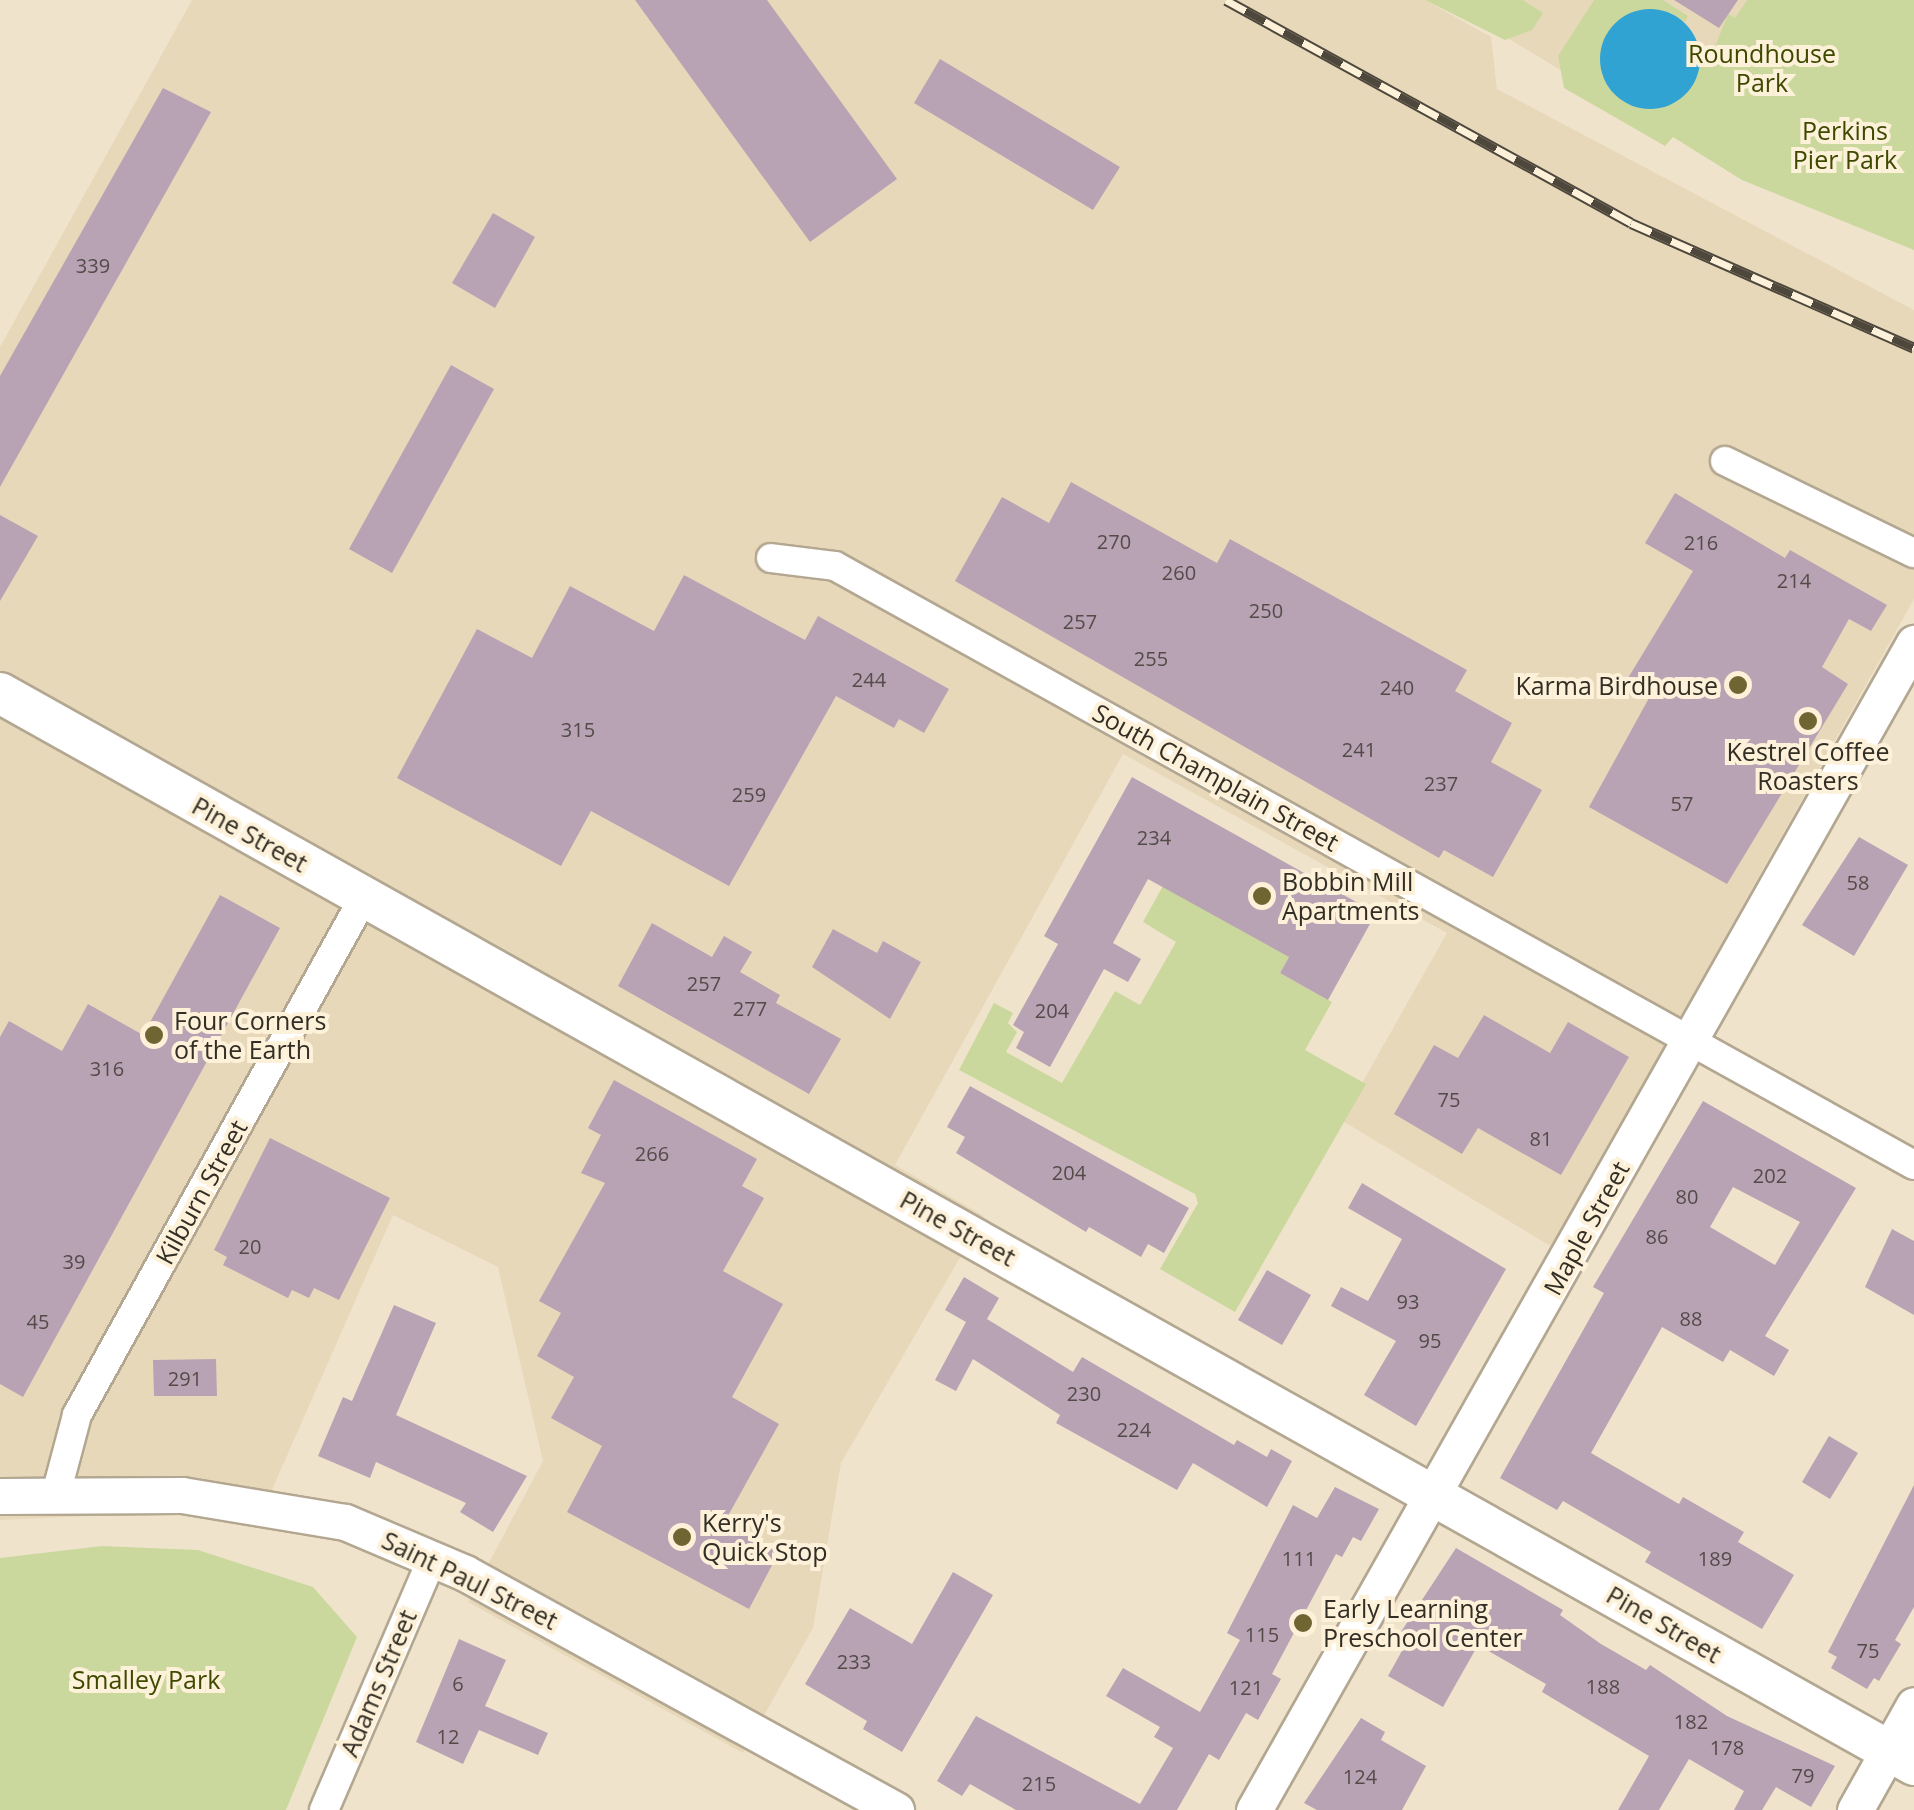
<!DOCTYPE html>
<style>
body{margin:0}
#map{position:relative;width:1914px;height:1810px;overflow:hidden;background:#f0e3cc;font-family:"Open Sans",sans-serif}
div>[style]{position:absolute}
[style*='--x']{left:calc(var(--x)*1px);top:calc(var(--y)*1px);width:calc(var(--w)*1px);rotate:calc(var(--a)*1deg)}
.built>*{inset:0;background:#e8d8ba}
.green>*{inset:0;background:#cad89e}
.water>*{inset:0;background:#31a3d2}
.round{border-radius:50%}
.building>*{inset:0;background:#b8a3b4}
.roads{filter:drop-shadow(2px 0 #b3a791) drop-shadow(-2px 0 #b3a791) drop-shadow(0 2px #b3a791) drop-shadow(0 -2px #b3a791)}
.minor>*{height:28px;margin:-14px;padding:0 14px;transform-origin:14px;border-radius:14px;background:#fff}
.tertiary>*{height:35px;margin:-17.5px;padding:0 17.5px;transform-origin:17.5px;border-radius:17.5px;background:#fff}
.secondary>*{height:40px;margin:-20px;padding:0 20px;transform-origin:20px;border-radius:20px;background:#fff}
.rail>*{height:11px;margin-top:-5.5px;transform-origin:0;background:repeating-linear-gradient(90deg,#fdf1d9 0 22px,#4d473c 0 44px);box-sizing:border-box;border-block:2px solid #4d473c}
.dots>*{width:28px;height:28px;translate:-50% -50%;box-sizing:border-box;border:5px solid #fdf1d9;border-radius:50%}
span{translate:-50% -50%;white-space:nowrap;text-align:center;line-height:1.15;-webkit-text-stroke:8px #fdf1d9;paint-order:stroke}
.number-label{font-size:20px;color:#544b49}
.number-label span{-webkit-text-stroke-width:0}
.park-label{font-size:25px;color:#3e4900}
.poi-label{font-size:25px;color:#332e25}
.right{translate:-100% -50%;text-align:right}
.left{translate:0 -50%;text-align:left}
.street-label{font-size:25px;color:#332e25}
</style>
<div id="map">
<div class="built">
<i style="clip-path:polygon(192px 0,1425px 0,1491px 37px,1497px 89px,1914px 310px,1914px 599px,1552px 1247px,1341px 1120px,1447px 933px,1123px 754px,895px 1165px,984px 1216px,841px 1463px,813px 1628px,743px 1753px,468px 1602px,543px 1461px,498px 1267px,393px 1215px,257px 1524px,178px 1512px,0 1520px,0 347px)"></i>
<i style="clip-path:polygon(1444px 0,1756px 0,1672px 137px)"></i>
</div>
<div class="green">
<i style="clip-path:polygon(1425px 0,1523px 0,1543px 13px,1532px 30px,1505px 40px)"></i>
<i style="clip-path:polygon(1594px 0,1663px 0,1688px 16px,1685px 22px,1670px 12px,1681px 98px,1699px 67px,1707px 67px,1728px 14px,1735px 18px,1747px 0,1914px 0,1914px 250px,1742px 180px,1673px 137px,1665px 146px,1564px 88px,1558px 56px)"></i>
<i style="clip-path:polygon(1164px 884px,1289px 957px,1280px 973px,1332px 1002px,1305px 1050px,1366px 1084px,1235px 1312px,1160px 1269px,1198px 1203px,1195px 1194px,959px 1070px,994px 1003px,1013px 1013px,1008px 1023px,1017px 1032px,1006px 1052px,1062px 1083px,1115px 991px,1140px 1005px,1176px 942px,1143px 922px)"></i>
<i style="clip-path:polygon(102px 1546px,198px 1550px,313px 1587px,357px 1637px,286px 1810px,0 1810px,0 1558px)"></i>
</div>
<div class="water">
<i class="round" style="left:1600px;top:9px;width:100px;height:100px"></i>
</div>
<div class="building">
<i style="clip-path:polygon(635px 0,767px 0,897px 179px,810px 242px)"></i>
<i style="clip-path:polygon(1674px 0,1738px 0,1719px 28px)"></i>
<i style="clip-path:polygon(940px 59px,1120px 167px,1093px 210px,914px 103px)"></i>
<i style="clip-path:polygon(163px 88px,211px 112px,0 487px,0 376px)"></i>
<i style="clip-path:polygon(493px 213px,535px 237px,495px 308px,452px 283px)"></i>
<i style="clip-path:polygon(451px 365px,494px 389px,392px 573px,349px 549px)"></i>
<i style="clip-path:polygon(1071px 482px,1217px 563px,1230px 539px,1467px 670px,1455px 691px,1512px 723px,1491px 762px,1542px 790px,1493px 877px,1444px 850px,1439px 858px,955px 581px,1002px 497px,1049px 523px)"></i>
<i style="clip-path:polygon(1675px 493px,1785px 558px,1790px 550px,1887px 605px,1871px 631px,1849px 619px,1822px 667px,1848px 684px,1727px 884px,1589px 807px,1649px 698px,1625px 683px,1693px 571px,1645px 543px)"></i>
<i style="clip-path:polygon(0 515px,38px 536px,0 601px)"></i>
<i style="clip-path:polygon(684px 575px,805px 640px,818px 616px,949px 689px,924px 733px,899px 719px,894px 728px,836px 696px,729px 886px,591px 811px,561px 866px,397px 778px,477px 629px,532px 658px,570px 586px,654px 631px)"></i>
<i style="clip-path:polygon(1132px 777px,1376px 913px,1328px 1000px,1280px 973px,1289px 957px,1148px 879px,1113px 943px,1141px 959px,1128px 982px,1104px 969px,1050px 1067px,1016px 1048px,1024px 1032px,1013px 1025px,1058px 944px,1044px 936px)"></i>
<i style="clip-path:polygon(1859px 837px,1908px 865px,1854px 956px,1802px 925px)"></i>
<i style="clip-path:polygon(220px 895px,280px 928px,23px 1397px,0 1384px,0 1037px,9px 1021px,62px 1051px,88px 1004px,143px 1035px)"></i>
<i style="clip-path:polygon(652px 923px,712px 957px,724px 936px,752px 952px,740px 972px,780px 995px,776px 1003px,841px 1039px,809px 1094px,618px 986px)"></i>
<i style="clip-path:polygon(833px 929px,877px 953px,883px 941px,921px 962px,890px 1019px,812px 967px)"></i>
<i style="clip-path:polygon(1484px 1015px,1550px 1053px,1568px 1022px,1629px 1057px,1561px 1175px,1478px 1128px,1462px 1154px,1394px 1114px,1434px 1045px,1458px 1058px)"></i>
<i style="clip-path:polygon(614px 1080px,757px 1159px,742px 1186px,764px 1198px,723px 1271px,783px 1304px,732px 1397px,779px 1424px,724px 1523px,779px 1552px,749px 1609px,567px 1512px,602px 1446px,551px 1418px,574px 1377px,537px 1356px,561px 1313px,539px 1301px,605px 1183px,581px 1173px,601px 1135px,588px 1128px)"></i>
<i style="clip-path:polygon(970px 1086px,1189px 1208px,1164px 1253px,1148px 1244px,1141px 1257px,1089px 1227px,1086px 1232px,956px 1153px,965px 1137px,947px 1127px)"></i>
<i style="clip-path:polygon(evenodd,1703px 1101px,1856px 1188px,1765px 1336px,1789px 1350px,1774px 1376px,1730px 1350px,1723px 1362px,1662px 1327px,1591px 1453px,1679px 1504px,1683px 1497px,1744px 1532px,1738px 1542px,1794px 1575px,1762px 1629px,1645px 1562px,1651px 1552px,1563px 1501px,1557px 1510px,1500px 1478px,1604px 1293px,1593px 1287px,1703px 1101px,1733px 1187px,1800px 1222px,1775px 1265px,1710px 1227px,1733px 1187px)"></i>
<i style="clip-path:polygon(270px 1138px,390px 1198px,339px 1300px,314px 1288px,309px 1298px,292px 1290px,288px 1298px,223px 1265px,227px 1257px,214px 1250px)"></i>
<i style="clip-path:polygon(1362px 1183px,1506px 1269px,1416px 1426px,1364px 1395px,1396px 1341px,1331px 1306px,1341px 1287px,1368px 1301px,1402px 1239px,1348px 1208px)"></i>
<i style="clip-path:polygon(1892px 1229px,1914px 1241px,1914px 1315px,1865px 1287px)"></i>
<i style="clip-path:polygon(1267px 1270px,1311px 1295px,1282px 1345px,1238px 1320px)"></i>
<i style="clip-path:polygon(964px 1277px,999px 1298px,987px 1319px,1073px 1372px,1082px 1357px,1234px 1445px,1237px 1440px,1267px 1457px,1271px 1449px,1292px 1461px,1267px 1507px,1193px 1463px,1177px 1490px,1056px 1423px,1060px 1415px,973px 1359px,956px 1391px,935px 1380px,966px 1322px,945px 1310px)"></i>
<i style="clip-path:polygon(394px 1305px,436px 1323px,396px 1415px,527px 1476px,493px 1532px,460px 1512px,466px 1503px,376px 1462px,370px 1478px,318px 1456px,343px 1397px,352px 1401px)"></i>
<i style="clip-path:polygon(216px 1359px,217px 1396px,154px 1396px,153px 1360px)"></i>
<i style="clip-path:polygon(1829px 1436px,1858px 1453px,1830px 1499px,1802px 1482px)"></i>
<i style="clip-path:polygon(1914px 1485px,1914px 1607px,1895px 1640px,1901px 1644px,1879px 1681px,1874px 1678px,1867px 1689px,1831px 1668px,1837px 1657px,1828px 1652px)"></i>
<i style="clip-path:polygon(1335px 1487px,1379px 1509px,1361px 1541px,1353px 1537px,1342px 1557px,1336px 1554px,1272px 1674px,1281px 1679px,1258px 1720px,1246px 1713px,1219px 1760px,1209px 1754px,1177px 1810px,1016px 1810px,970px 1784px,962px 1796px,937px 1781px,976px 1716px,1140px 1804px,1173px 1748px,1154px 1737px,1160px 1727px,1106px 1696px,1123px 1668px,1200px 1712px,1240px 1640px,1227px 1633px,1293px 1505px,1317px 1518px)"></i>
<i style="clip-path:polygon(1456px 1548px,1563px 1610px,1560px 1615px,1601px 1644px,1646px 1670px,1650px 1665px,1727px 1716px,1835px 1766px,1811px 1807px,1776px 1787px,1762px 1810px,1734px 1810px,1744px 1791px,1689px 1759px,1659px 1810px,1618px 1810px,1649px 1756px,1542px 1692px,1546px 1684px,1478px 1645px,1443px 1707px,1388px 1676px,1408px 1640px,1399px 1635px)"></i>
<i style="clip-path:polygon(953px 1572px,993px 1595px,902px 1752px,863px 1729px,867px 1721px,805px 1684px,850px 1608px,912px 1644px)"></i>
<i style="clip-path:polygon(459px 1639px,506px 1660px,485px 1706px,548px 1733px,538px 1755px,479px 1730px,463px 1764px,416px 1742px)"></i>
<i style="clip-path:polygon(1361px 1718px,1385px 1732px,1381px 1740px,1426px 1766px,1402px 1810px,1317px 1810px,1304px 1803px)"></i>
</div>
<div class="roads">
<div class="minor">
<i style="--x:1725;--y:461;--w:210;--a:26"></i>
<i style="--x:771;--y:558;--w:64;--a:7.1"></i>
<i style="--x:835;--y:566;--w:1234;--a:29.04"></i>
<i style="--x:56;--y:1494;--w:82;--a:-75.1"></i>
<i style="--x:77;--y:1415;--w:592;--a:-61.01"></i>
<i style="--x:324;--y:1810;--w:275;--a:-66.7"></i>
</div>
<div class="tertiary">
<i style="--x:0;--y:1496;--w:182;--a:-0.3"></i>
<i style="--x:182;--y:1495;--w:165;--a:9.4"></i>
<i style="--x:345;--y:1522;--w:130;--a:23"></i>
<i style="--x:465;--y:1573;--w:492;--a:28.8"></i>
<i style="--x:1254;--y:1810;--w:1341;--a:-60.51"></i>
<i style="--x:1855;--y:1810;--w:120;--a:-60.7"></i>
</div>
<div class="secondary">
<i style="--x:0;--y:693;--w:2194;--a:29.25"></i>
</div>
</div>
<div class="rail">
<i style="--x:1226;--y:0;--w:462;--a:28.8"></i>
<i style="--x:1631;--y:223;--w:309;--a:23.8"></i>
</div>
<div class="dots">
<i style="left:1738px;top:685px;background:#6f6532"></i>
<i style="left:1808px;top:721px;background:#6f6532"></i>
<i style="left:1262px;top:896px;background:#6f6532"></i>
<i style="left:154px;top:1035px;background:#6f6532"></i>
<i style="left:682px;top:1537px;background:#6f6532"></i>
<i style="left:1303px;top:1623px;background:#6f6532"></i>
</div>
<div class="number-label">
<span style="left:93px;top:265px">339</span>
<span style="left:1114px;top:541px">270</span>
<span style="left:1701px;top:542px">216</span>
<span style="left:1179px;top:572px">260</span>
<span style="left:1794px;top:580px">214</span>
<span style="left:1266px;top:610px">250</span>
<span style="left:1080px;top:621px">257</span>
<span style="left:1151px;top:658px">255</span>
<span style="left:869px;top:679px">244</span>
<span style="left:1397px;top:687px">240</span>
<span style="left:578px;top:729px">315</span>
<span style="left:1359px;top:749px">241</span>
<span style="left:1441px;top:783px">237</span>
<span style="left:749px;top:794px">259</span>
<span style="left:1682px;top:803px">57</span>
<span style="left:1154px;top:837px">234</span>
<span style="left:1858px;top:882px">58</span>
<span style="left:704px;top:983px">257</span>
<span style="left:750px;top:1008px">277</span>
<span style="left:1052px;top:1010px">204</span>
<span style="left:107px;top:1068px">316</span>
<span style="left:1449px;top:1099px">75</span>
<span style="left:1541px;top:1138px">81</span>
<span style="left:652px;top:1153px">266</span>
<span style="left:1069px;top:1172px">204</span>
<span style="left:1770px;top:1175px">202</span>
<span style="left:1687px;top:1196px">80</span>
<span style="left:1657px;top:1236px">86</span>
<span style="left:250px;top:1246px">20</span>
<span style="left:74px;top:1261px">39</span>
<span style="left:1408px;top:1301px">93</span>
<span style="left:1691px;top:1318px">88</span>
<span style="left:38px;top:1321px">45</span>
<span style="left:1430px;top:1340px">95</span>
<span style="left:185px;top:1378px">291</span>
<span style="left:1084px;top:1393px">230</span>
<span style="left:1134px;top:1429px">224</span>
<span style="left:1299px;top:1558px">111</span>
<span style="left:1715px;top:1558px">189</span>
<span style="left:1262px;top:1634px">115</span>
<span style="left:1868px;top:1650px">75</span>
<span style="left:854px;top:1661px">233</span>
<span style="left:458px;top:1683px">6</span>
<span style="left:1603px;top:1686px">188</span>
<span style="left:1246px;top:1687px">121</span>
<span style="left:1691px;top:1721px">182</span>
<span style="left:448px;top:1736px">12</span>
<span style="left:1727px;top:1747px">178</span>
<span style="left:1803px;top:1775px">79</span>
<span style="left:1360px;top:1776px">124</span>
<span style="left:1039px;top:1783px">215</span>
</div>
<div class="park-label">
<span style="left:1762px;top:68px">Roundhouse<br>Park</span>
<span style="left:1845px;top:145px">Perkins<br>Pier Park</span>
<span style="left:146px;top:1679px">Smalley Park</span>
</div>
<div class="poi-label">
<span class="right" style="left:1718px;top:685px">Karma Birdhouse</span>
<span style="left:1808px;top:766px">Kestrel Coffee<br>Roasters</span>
<span class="left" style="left:1282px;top:896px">Bobbin Mill<br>Apartments</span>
<span class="left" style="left:174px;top:1035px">Four Corners<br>of the Earth</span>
<span class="left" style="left:702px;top:1537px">Kerry's<br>Quick Stop</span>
<span class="left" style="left:1323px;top:1623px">Early Learning<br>Preschool Center</span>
</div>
<div class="street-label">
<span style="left:1216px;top:777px;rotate:29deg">South Champlain Street</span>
<span style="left:250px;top:834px;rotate:29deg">Pine Street</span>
<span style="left:201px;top:1192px;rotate:-61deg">Kilburn Street</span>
<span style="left:958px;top:1228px;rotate:29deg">Pine Street</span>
<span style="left:1586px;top:1228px;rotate:-61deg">Maple Street</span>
<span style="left:470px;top:1580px;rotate:26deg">Saint Paul Street</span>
<span style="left:1664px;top:1624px;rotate:30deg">Pine Street</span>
<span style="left:378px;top:1683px;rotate:-67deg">Adams Street</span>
</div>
</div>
